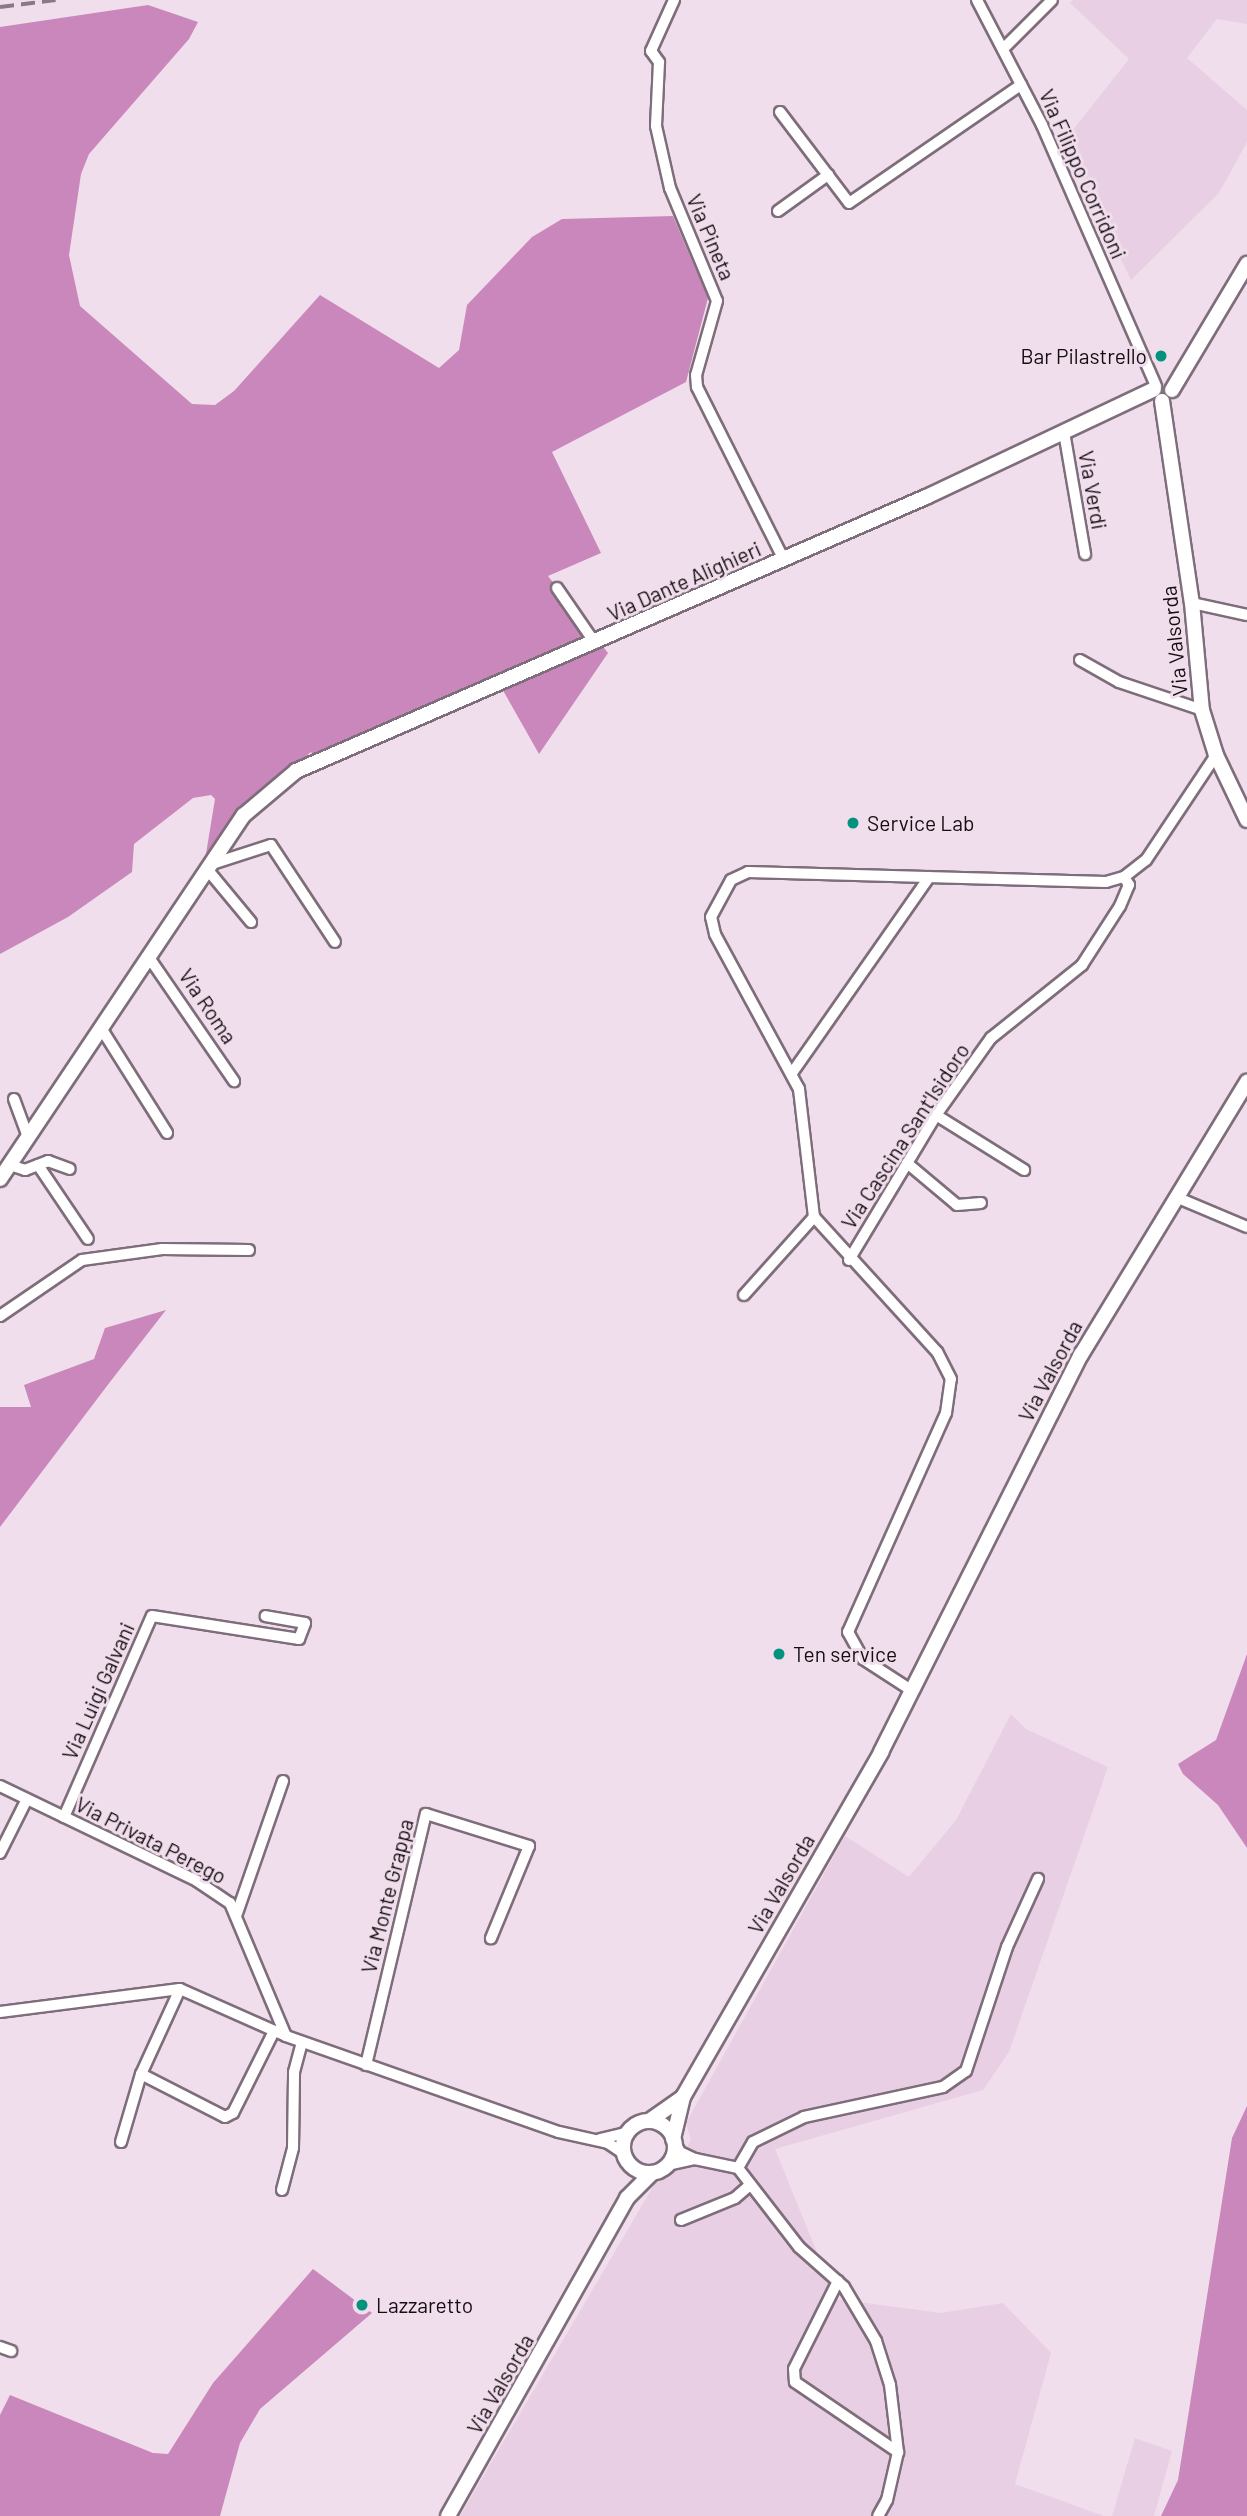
<!DOCTYPE html>
<style>
body{margin:0}
#map{position:relative;width:1247px;height:2516px;overflow:hidden;background:#f1deec;font-family:Barlow,sans-serif}
div>[style]{position:absolute}
[style*='--x']{left:calc(var(--x)*1px);top:calc(var(--y)*1px);width:calc(var(--w)*1px);rotate:calc(var(--a)*1deg)}
.built>*{inset:0;background:#e9cfe3}
.forest>*{inset:0;background:#ca87bb}
.roads{filter:drop-shadow(2px 0 #7e6d7a) drop-shadow(-2px 0 #7e6d7a) drop-shadow(0 2px #7e6d7a) drop-shadow(0 -2px #7e6d7a)}
.minor>*{height:10px;margin:-5px;padding:0 5px;transform-origin:5px;border-radius:5px;background:#fff}
.tertiary>*{height:14px;margin:-7px;padding:0 7px;transform-origin:7px;border-radius:7px;background:#fff}
.tertiary>.ring{margin:-7px;padding:0;box-sizing:content-box;background:none;border:14px solid #fff;border-radius:50%}
.rail>*{height:3.5px;margin-top:-1.75px;transform-origin:0;background:repeating-linear-gradient(90deg,#877a83 0 14px,transparent 0 21px)}
.dots>*{width:19px;height:19px;translate:-50% -50%;box-sizing:border-box;border:4px solid #f1deec;border-radius:50%}
span{translate:-50% -50%;white-space:nowrap;text-align:center;line-height:1.15;-webkit-text-stroke:6px #f1deec;paint-order:stroke}
.street-label{font-size:21px;color:#140d12}
.poi-label{font-size:21px;color:#140d12}
.right{translate:-100% -50%;text-align:right}
.left{translate:0 -50%;text-align:left}
</style>
<div id="map">
<div class="built">
<i style="clip-path:polygon(1073px 0,1247px 0,1247px 24px,1217px 19px,1187px 58px,1247px 110px,1247px 142px,1219px 193px,1131px 280px,1064px 141px,1129px 59px,1070px 3px)"></i>
<i style="clip-path:polygon(1011px 1714px,1026px 1729px,1108px 1767px,1009px 2052px,983px 2090px,775px 2149px,836px 2299px,941px 2313px,1003px 2303px,1051px 2353px,1015px 2484px,1104px 2516px,460px 2516px,655px 2183px,671px 2175px,691px 2140px,686px 2123px,845px 1836px,909px 1877px,956px 1820px)"></i>
<i style="clip-path:polygon(1135px 2438px,1172px 2451px,1154px 2516px,1112px 2516px)"></i>
</div>
<div class="forest">
<i style="clip-path:polygon(148px 5px,198px 22px,189px 39px,89px 154px,81px 174px,69px 255px,80px 306px,192px 404px,215px 405px,234px 391px,320px 295px,439px 368px,459px 350px,467px 305px,532px 237px,562px 219px,673px 216px,708px 298px,686px 382px,552px 452px,601px 553px,548px 576px,608px 653px,539px 754px,496px 678px,315px 760px,311px 752px,239px 811px,205px 860px,215px 799px,211px 795px,193px 798px,134px 844px,132px 872px,68px 917px,0 954px,0 27px)"></i>
<i style="clip-path:polygon(166px 1310px,110px 1382px,0 1527px,0 1407px,31px 1407px,24px 1385px,94px 1359px,105px 1328px)"></i>
<i style="clip-path:polygon(1247px 1654px,1247px 1848px,1218px 1805px,1183px 1774px,1178px 1764px,1216px 1740px)"></i>
<i style="clip-path:polygon(1247px 2106px,1247px 2516px,1161px 2516px,1178px 2480px,1232px 2138px)"></i>
<i style="clip-path:polygon(313px 2269px,372px 2313px,260px 2409px,240px 2443px,220px 2516px,0 2516px,0 2415px,10px 2395px,153px 2453px,168px 2454px,213px 2383px)"></i>
</div>
<div class="roads">
<div class="minor">
<i style="--x:674;--y:0;--w:56;--a:114.3"></i>
<i style="--x:651;--y:51;--w:14;--a:54"></i>
<i style="--x:659;--y:62;--w:64;--a:92.7"></i>
<i style="--x:656;--y:126;--w:64;--a:77.3"></i>
<i style="--x:670;--y:188;--w:122;--a:67.4"></i>
<i style="--x:717;--y:301;--w:77;--a:105.8"></i>
<i style="--x:696;--y:375;--w:12;--a:85"></i>
<i style="--x:697;--y:387;--w:194;--a:63.3"></i>
<i style="--x:977;--y:0;--w:141;--a:62.5"></i>
<i style="--x:1042;--y:125;--w:285;--a:66.4"></i>
<i style="--x:1003;--y:49;--w:69;--a:-45"></i>
<i style="--x:780;--y:112;--w:114;--a:52.8"></i>
<i style="--x:849;--y:203;--w:209;--a:-34.5"></i>
<i style="--x:778;--y:211;--w:62;--a:-35.8"></i>
<i style="--x:1064;--y:432;--w:124;--a:80.2"></i>
<i style="--x:557;--y:588;--w:67;--a:55.4"></i>
<i style="--x:1192;--y:603;--w:56;--a:12.3"></i>
<i style="--x:1080;--y:660;--w:45;--a:29.4"></i>
<i style="--x:1119;--y:682;--w:88;--a:18.6"></i>
<i style="--x:209;--y:865;--w:65;--a:-17.9"></i>
<i style="--x:271;--y:845;--w:116;--a:56.6"></i>
<i style="--x:207;--y:869;--w:69;--a:50.3"></i>
<i style="--x:148;--y:956;--w:152;--a:55.5"></i>
<i style="--x:101;--y:1028;--w:124;--a:57.8"></i>
<i style="--x:792;--y:1073;--w:239;--a:-55"></i>
<i style="--x:14;--y:1099;--w:40;--a:69.8"></i>
<i style="--x:936;--y:1115;--w:104;--a:32"></i>
<i style="--x:907;--y:1163;--w:65;--a:40"></i>
<i style="--x:957;--y:1205;--w:24;--a:-5"></i>
<i style="--x:10;--y:1165;--w:16;--a:18"></i>
<i style="--x:25;--y:1170;--w:25;--a:-21"></i>
<i style="--x:48;--y:1161;--w:23;--a:20"></i>
<i style="--x:38;--y:1165;--w:89;--a:56"></i>
<i style="--x:1176;--y:1197;--w:77;--a:22.9"></i>
<i style="--x:849;--y:1260;--w:169;--a:-59"></i>
<i style="--x:936;--y:1115;--w:95;--a:-54.5"></i>
<i style="--x:991;--y:1038;--w:117;--a:-38.7"></i>
<i style="--x:1082;--y:965;--w:70;--a:-57.2"></i>
<i style="--x:1120;--y:906;--w:23;--a:-67"></i>
<i style="--x:1129;--y:885;--w:9;--a:-122"></i>
<i style="--x:1124;--y:877;--w:28;--a:-38"></i>
<i style="--x:1146;--y:860;--w:126;--a:-56.3"></i>
<i style="--x:744;--y:1295;--w:105;--a:-48.1"></i>
<i style="--x:0;--y:1316;--w:99;--a:-34.3"></i>
<i style="--x:82;--y:1260;--w:81;--a:-7.8"></i>
<i style="--x:162;--y:1249;--w:87;--a:0.7"></i>
<i style="--x:911;--y:1690;--w:57;--a:-147.1"></i>
<i style="--x:863;--y:1659;--w:31;--a:-119"></i>
<i style="--x:848;--y:1632;--w:240;--a:-65.9"></i>
<i style="--x:946;--y:1413;--w:34;--a:-82"></i>
<i style="--x:951;--y:1379;--w:30;--a:-117"></i>
<i style="--x:937;--y:1352;--w:183;--a:-132.3"></i>
<i style="--x:814;--y:1217;--w:129;--a:-96.7"></i>
<i style="--x:799;--y:1089;--w:176;--a:-118.5"></i>
<i style="--x:715;--y:934;--w:17;--a:-103"></i>
<i style="--x:711;--y:917;--w:42;--a:-61.6"></i>
<i style="--x:731;--y:880;--w:19;--a:-25"></i>
<i style="--x:748;--y:872;--w:358;--a:1.6"></i>
<i style="--x:1106;--y:882;--w:19;--a:-16"></i>
<i style="--x:0;--y:1786;--w:219;--a:25.7"></i>
<i style="--x:197;--y:1881;--w:40;--a:34"></i>
<i style="--x:230;--y:1903;--w:144;--a:67.2"></i>
<i style="--x:64;--y:1817;--w:219;--a:-66.4"></i>
<i style="--x:152;--y:1616;--w:149;--a:8.9"></i>
<i style="--x:299;--y:1639;--w:17;--a:-69"></i>
<i style="--x:305;--y:1623;--w:40;--a:-170"></i>
<i style="--x:0;--y:1853;--w:60;--a:-63.4"></i>
<i style="--x:236;--y:1916;--w:143;--a:-70.8"></i>
<i style="--x:180;--y:1989;--w:94;--a:114.6"></i>
<i style="--x:141;--y:2074;--w:94;--a:27.1"></i>
<i style="--x:225;--y:2117;--w:9;--a:-27"></i>
<i style="--x:233;--y:2113;--w:92;--a:-63.4"></i>
<i style="--x:0;--y:2012;--w:181;--a:-7.3"></i>
<i style="--x:180;--y:1989;--w:116;--a:23.9"></i>
<i style="--x:286;--y:2036;--w:289;--a:19.4"></i>
<i style="--x:559;--y:2132;--w:50;--a:12.7"></i>
<i style="--x:608;--y:2143;--w:18;--a:34"></i>
<i style="--x:366;--y:2065;--w:258;--a:-76.6"></i>
<i style="--x:426;--y:1814;--w:108;--a:17.3"></i>
<i style="--x:529;--y:1846;--w:100;--a:112.4"></i>
<i style="--x:600;--y:2139;--w:28;--a:-13"></i>
<i style="--x:674;--y:2141;--w:13;--a:61"></i>
<i style="--x:680;--y:2152;--w:17;--a:25"></i>
<i style="--x:121;--y:2142;--w:71;--a:-73.6"></i>
<i style="--x:667;--y:2165;--w:29;--a:-12"></i>
<i style="--x:695;--y:2159;--w:44;--a:11.8"></i>
<i style="--x:738;--y:2168;--w:100;--a:52.3"></i>
<i style="--x:799;--y:2247;--w:60;--a:41.6"></i>
<i style="--x:844;--y:2287;--w:63;--a:59.3"></i>
<i style="--x:876;--y:2341;--w:46;--a:72.3"></i>
<i style="--x:890;--y:2385;--w:67;--a:83.2"></i>
<i style="--x:898;--y:2452;--w:49;--a:102.9"></i>
<i style="--x:887;--y:2500;--w:18;--a:119"></i>
<i style="--x:738;--y:2168;--w:30;--a:-60"></i>
<i style="--x:753;--y:2142;--w:57;--a:-26.1"></i>
<i style="--x:804;--y:2117;--w:142;--a:-12.2"></i>
<i style="--x:943;--y:2087;--w:28;--a:-35"></i>
<i style="--x:966;--y:2071;--w:131;--a:-71.7"></i>
<i style="--x:1007;--y:1947;--w:75;--a:-65.5"></i>
<i style="--x:282;--y:2190;--w:43;--a:-75.3"></i>
<i style="--x:293;--y:2148;--w:76;--a:-89.2"></i>
<i style="--x:294;--y:2072;--w:31;--a:-75"></i>
<i style="--x:681;--y:2220;--w:58;--a:-22.2"></i>
<i style="--x:735;--y:2198;--w:20;--a:-41"></i>
<i style="--x:838;--y:2281;--w:98;--a:116.6"></i>
<i style="--x:794;--y:2369;--w:13;--a:86"></i>
<i style="--x:795;--y:2382;--w:125;--a:34.2"></i>
<i style="--x:0;--y:2347;--w:12;--a:20"></i>
</div>
<div class="tertiary">
<i style="--x:1172;--y:390;--w:147;--a:-59.2"></i>
<i style="--x:1162;--y:401;--w:204;--a:81.6"></i>
<i style="--x:1192;--y:603;--w:107;--a:84.7"></i>
<i style="--x:1202;--y:710;--w:47;--a:72.7"></i>
<i style="--x:1216;--y:755;--w:72;--a:64.5"></i>
<i style="--x:0;--y:1179;--w:438;--a:-56.2"></i>
<i style="--x:244;--y:815;--w:68;--a:-40.2"></i>
<i style="--x:296;--y:771;--w:687;--a:-23.51"></i>
<i style="--x:926;--y:497;--w:252;--a:-25.3"></i>
<i style="--x:649;--y:2121;--w:40;--a:-34.9"></i>
<i class="ring" style="left:623px;top:2121px;width:38px;height:38px"></i>
<i style="--x:673;--y:2139;--w:43;--a:-76.6"></i>
<i style="--x:683;--y:2097;--w:398;--a:-60.1"></i>
<i style="--x:881;--y:1752;--w:445;--a:-63.3"></i>
<i style="--x:1081;--y:1355;--w:320;--a:-58.7"></i>
<i style="--x:448;--y:2516;--w:365;--a:-60.6"></i>
<i style="--x:627;--y:2198;--w:35;--a:-45"></i>
</div>
</div>
<div class="rail">
<i style="--x:0;--y:7;--w:56;--a:-7.1"></i>
</div>
<div class="dots">
<i style="left:1161px;top:356px;background:#03927e"></i>
<i style="left:853px;top:823px;background:#03927e"></i>
<i style="left:779px;top:1654px;background:#03927e"></i>
<i style="left:362px;top:2305px;background:#03927e"></i>
</div>
<div class="street-label">
<span style="left:1083px;top:174px;rotate:66deg">Via Filippo Corridoni</span>
<span style="left:711px;top:237px;rotate:67deg">Via Pineta</span>
<span style="left:1093px;top:490px;rotate:80deg">Via Verdi</span>
<span style="left:684px;top:581px;rotate:-24deg">Via Dante Alighieri</span>
<span style="left:1174px;top:641px;rotate:-96deg">Via Valsorda</span>
<span style="left:208px;top:1006px;rotate:56deg">Via Roma</span>
<span style="left:905px;top:1136px;rotate:-57deg">Via Cascina Sant'Isidoro</span>
<span style="left:1050px;top:1371px;rotate:-62deg">Via Valsorda</span>
<span style="left:98px;top:1691px;rotate:-66deg">Via Luigi Galvani</span>
<span style="left:151px;top:1840px;rotate:27deg">Via Privata Perego</span>
<span style="left:781px;top:1884px;rotate:-60deg">Via Valsorda</span>
<span style="left:387px;top:1896px;rotate:-76deg">Via Monte Grappa</span>
<span style="left:500px;top:2384px;rotate:-60deg">Via Valsorda</span>
</div>
<div class="poi-label">
<span class="right" style="left:1147px;top:356px">Bar Pilastrello</span>
<span class="left" style="left:867px;top:823px">Service Lab</span>
<span class="left" style="left:793px;top:1654px">Ten service</span>
<span class="left" style="left:376px;top:2305px">Lazzaretto</span>
</div>
</div>
